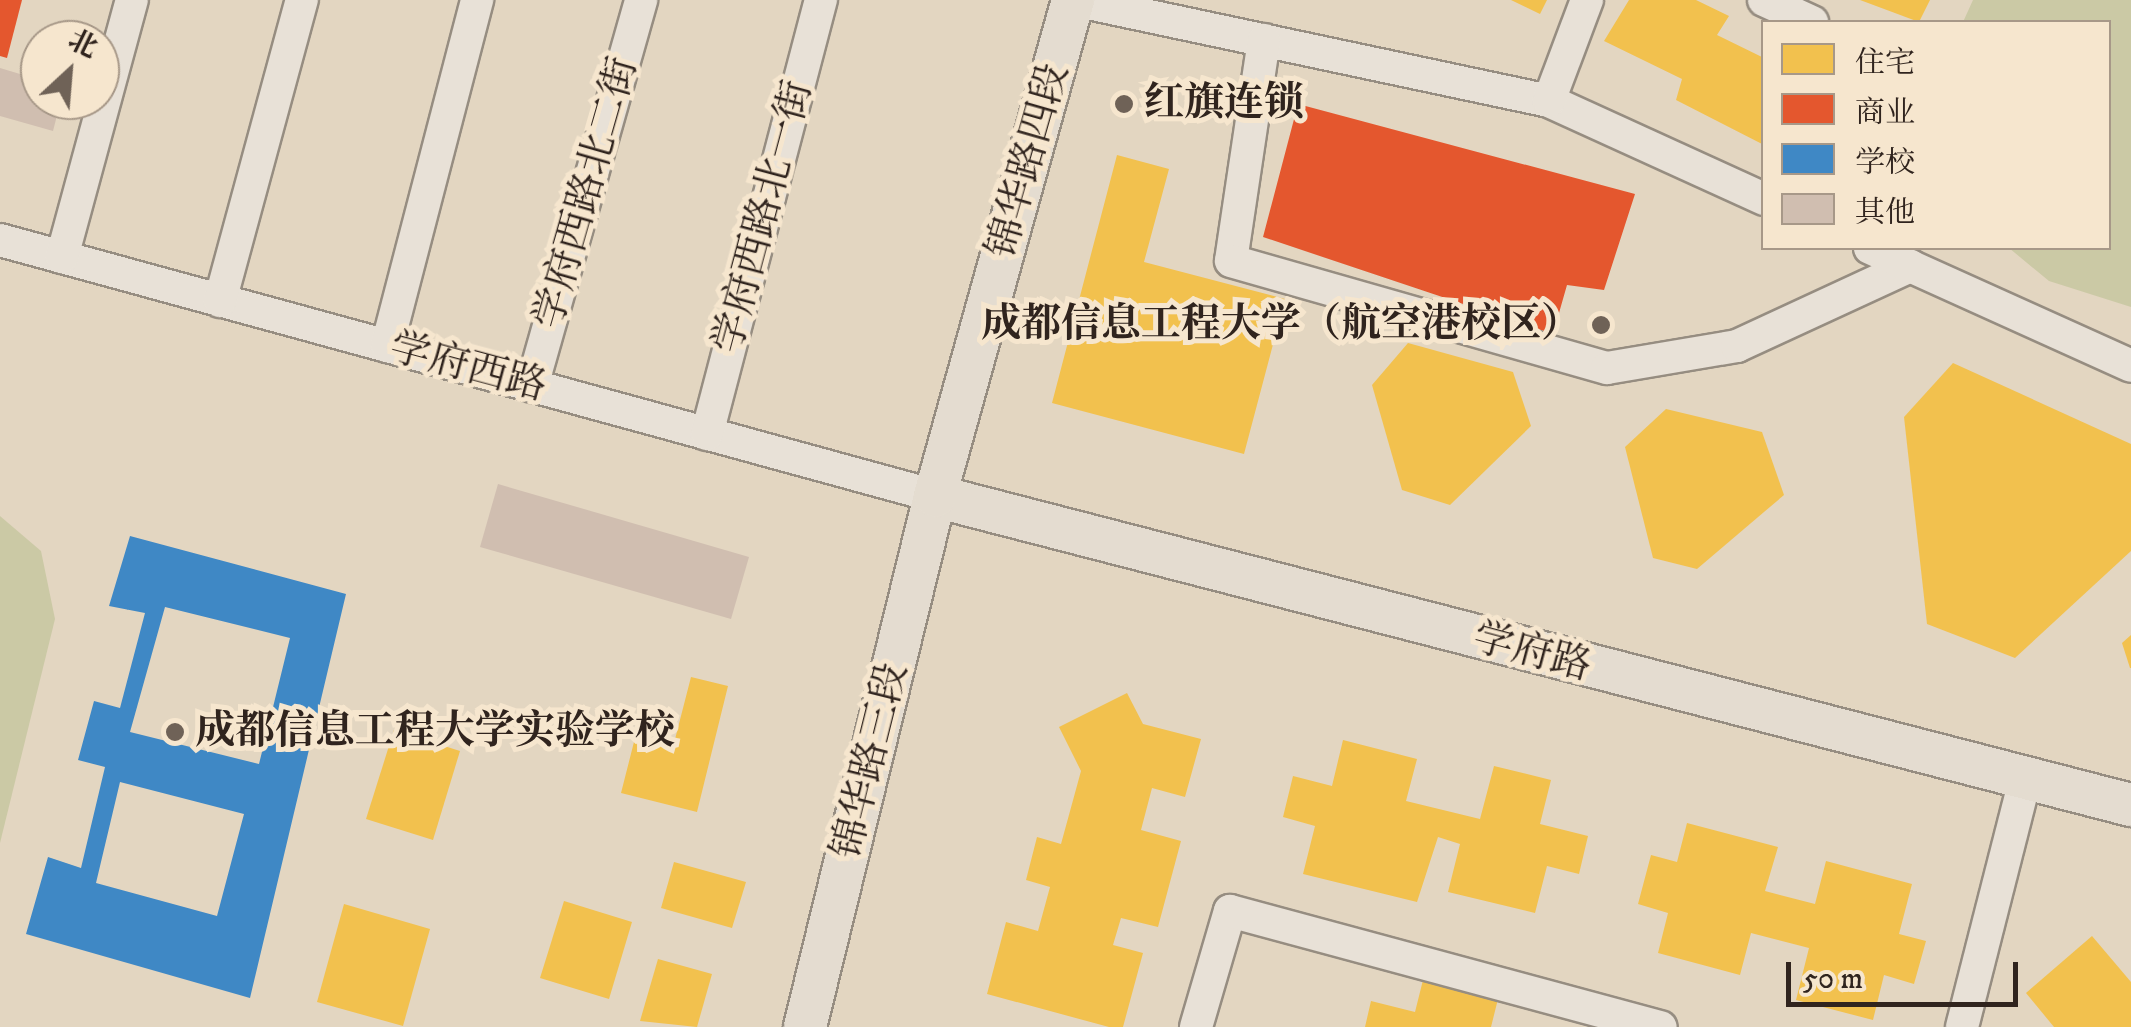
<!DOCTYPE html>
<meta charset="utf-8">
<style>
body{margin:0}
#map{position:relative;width:2131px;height:1027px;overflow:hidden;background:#e3d6c1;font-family:"IM FELL DW Pica","Noto Serif SC",serif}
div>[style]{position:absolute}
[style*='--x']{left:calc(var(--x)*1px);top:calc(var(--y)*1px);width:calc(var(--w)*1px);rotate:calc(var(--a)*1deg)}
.green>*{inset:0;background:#cbc9a5}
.homes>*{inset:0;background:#f2c14e}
.shops>*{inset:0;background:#e4572e}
.schools>*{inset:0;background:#3f88c5}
.building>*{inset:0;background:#d0beb0}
.roads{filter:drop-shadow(2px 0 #968d81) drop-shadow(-2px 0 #968d81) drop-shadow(0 2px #968d81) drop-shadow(0 -2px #968d81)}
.minor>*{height:32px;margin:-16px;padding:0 16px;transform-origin:16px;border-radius:16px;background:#e8e1d7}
.major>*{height:42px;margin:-21px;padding:0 21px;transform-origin:21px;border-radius:21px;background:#e4dcd0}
.dots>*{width:28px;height:28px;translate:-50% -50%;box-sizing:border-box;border:5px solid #f6e6ce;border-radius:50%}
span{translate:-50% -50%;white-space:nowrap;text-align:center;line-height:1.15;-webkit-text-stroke:10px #f6e6ce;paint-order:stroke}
.poi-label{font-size:40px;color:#30241e;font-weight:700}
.left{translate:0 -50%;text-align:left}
.right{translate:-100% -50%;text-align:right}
.street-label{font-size:40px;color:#30241e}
.legend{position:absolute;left:1761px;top:20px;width:350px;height:230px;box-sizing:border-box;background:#f6e6ce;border:2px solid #a79888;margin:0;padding:12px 18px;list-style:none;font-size:30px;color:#30241e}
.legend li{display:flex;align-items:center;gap:20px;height:50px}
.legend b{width:50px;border:2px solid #a79888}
.north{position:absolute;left:20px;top:20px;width:100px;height:100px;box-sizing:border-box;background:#f6e6ce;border:2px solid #a79888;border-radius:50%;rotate:26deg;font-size:28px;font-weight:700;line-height:40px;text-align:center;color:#30241e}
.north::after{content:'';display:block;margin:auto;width:35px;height:45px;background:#6f6257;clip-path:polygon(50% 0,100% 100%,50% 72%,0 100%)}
.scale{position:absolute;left:1786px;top:962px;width:232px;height:45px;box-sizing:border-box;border:5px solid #30241e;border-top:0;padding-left:12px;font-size:30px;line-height:35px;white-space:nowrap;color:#30241e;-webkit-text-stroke:8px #f6e6ce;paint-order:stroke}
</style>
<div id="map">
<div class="green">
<i style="clip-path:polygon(1973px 0,2131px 0,2131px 307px,2049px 281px,2009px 248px,2108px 248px,2108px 22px,1963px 22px)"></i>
<i style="clip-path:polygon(0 516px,41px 551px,55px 619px,0 843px)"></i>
</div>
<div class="homes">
<i style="clip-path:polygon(1511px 0,1547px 0,1540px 14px)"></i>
<i style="clip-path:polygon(1629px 0,1696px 0,1729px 16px,1717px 35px,1764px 58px,1764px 145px,1676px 100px,1682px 79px,1604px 41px)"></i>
<i style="clip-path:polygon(1860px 0,1930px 0,1919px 22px)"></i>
<i style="clip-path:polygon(1117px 155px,1169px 169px,1144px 262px,1285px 299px,1244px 454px,1052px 403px)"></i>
<i style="clip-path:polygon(1408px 343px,1513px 372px,1531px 426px,1450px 505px,1402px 490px,1372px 385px)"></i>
<i style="clip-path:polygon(1953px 363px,2131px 444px,2131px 551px,2015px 658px,1927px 624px,1904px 417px)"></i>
<i style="clip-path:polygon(1666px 409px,1762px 432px,1784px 495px,1697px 569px,1653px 558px,1625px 447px)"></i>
<i style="clip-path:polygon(2131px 635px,2131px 668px,2130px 668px,2122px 643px)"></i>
<i style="clip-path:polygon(691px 677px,728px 686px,697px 812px,621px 793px,635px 738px,673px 747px)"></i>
<i style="clip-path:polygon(1127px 693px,1143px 724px,1201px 739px,1185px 797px,1152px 788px,1141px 830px,1181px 841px,1158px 927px,1121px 918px,1113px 945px,1143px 953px,1123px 1027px,1109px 1027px,987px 994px,1006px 922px,1038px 931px,1050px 887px,1026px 880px,1037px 837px,1061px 844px,1081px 771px,1059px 727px)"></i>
<i style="clip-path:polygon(394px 730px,460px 751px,433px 840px,366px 819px)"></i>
<i style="clip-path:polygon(1343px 740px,1417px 759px,1406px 801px,1480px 819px,1494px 766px,1551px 780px,1540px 824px,1588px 836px,1579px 874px,1547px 866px,1535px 913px,1448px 892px,1460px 844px,1438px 837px,1417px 902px,1303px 874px,1315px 826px,1283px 817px,1293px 776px,1332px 786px)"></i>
<i style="clip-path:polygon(1687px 823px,1778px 847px,1765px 891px,1815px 904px,1826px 861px,1912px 884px,1899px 934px,1926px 941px,1914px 984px,1884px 975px,1873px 1020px,1796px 1000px,1809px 948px,1751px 933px,1740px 975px,1658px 953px,1668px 913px,1638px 904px,1651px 855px,1677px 862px)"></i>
<i style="clip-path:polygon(674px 862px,746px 882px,732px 928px,661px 908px)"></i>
<i style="clip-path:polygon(564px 901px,632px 922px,609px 999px,540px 978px)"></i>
<i style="clip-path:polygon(344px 904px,430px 929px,403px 1026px,317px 1002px)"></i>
<i style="clip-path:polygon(2092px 936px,2131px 982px,2131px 1027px,2054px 1027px,2026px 993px)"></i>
<i style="clip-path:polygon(658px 959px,712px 974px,697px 1027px,640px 1021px)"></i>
<i style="clip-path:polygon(1423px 980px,1498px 999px,1491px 1027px,1365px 1027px,1371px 1001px,1415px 1012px)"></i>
</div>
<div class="shops">
<i style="clip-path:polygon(0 0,22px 0,7px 58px,0 56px)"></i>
<i style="clip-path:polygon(1298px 104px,1635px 194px,1604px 290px,1567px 285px,1553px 334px,1263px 237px)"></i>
</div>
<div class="schools">
<i style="clip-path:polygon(evenodd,130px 536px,346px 594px,250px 998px,26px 934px,48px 857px,81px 868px,105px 767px,78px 760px,94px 701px,120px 708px,145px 613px,109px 606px,130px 536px,165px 607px,290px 638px,259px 764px,130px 732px,165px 607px,130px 536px,120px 782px,244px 814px,217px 916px,96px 883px,120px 782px)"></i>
</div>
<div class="building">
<i style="clip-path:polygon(0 68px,40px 80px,40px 100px,61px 100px,53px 131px,0 116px)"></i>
<i style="clip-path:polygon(498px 484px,749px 557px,731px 619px,480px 547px)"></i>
</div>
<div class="roads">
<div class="minor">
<i style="--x:1074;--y:0;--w:486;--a:12"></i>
<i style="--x:1549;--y:101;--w:236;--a:24.5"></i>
<i style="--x:1764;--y:0;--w:53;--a:24.6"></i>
<i style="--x:1264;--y:40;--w:223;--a:98.5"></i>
<i style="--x:1231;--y:261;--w:391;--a:15.9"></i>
<i style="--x:1607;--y:368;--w:132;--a:-9.6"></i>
<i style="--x:1737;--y:346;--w:191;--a:-24.8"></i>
<i style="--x:1549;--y:101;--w:108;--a:-69.4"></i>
<i style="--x:0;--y:240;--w:969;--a:15.31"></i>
<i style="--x:1870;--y:248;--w:286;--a:24.3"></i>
<i style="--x:62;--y:257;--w:266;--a:-74.8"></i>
<i style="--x:220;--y:301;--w:312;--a:-74.8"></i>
<i style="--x:387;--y:346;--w:358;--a:-75.4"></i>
<i style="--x:532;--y:386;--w:401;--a:-74.2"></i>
<i style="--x:707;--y:434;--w:449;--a:-75.3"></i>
<i style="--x:1196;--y:1027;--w:121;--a:-73.7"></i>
<i style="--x:1230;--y:911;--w:446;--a:15.1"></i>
<i style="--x:1962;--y:1027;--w:255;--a:-75.7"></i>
</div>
<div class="major">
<i style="--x:935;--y:496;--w:1235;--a:14.49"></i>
<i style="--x:805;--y:1027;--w:547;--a:-76.24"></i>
<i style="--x:935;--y:496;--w:515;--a:-74.45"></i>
</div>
</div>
<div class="dots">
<i style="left:1124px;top:104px;background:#6f6257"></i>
<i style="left:1601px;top:325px;background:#6f6257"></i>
<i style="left:175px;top:732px;background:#6f6257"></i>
</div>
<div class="poi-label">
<span class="left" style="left:1144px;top:104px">红旗连锁</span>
<span class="right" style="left:1581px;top:325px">成都信息工程大学（航空港校区）</span>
<span class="left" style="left:195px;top:732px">成都信息工程大学实验学校</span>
</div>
<div class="street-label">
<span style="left:1029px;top:161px;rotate:-74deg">锦华路四段</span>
<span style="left:587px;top:193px;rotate:-74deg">学府西路北二街</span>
<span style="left:764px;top:217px;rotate:-75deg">学府西路北一街</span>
<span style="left:468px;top:368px;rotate:15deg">学府西路</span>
<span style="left:1532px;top:653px;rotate:15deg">学府路</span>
<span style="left:871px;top:761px;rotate:-76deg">锦华路三段</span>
</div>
<ul class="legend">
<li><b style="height:28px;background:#f2c14e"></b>住宅</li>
<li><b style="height:28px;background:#e4572e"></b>商业</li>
<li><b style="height:28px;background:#3f88c5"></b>学校</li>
<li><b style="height:28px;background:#d0beb0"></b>其他</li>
</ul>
<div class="north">北</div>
<div class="scale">50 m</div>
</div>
